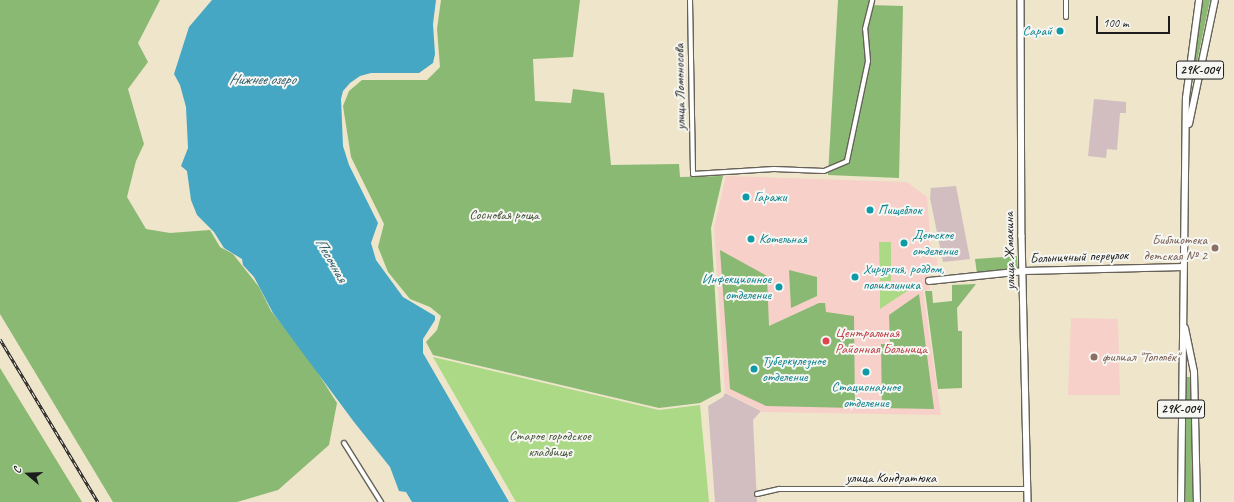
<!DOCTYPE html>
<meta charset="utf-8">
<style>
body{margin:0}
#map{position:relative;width:1234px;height:502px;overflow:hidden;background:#eee5ca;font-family:Caveat,sans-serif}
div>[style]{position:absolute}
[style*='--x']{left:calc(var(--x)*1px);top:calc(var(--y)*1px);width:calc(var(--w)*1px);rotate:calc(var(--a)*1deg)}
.built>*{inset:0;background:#f7d0c9}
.industrial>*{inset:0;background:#d2bec1}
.green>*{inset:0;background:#acd986}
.forest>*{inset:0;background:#89b973}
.water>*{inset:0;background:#45a7c4}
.roads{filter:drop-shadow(1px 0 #666259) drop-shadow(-1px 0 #666259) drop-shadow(0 1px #666259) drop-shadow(0 -1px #666259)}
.street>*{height:4px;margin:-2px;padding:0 2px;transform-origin:2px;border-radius:2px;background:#fff}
.secondary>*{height:5.5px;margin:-2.75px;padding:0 2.75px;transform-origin:2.75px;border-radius:2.75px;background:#fff}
.primary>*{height:6px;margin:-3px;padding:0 3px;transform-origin:3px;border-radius:3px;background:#fff}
.rail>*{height:3px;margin-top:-1.5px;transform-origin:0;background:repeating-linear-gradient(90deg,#f6f6f2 0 4.5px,#1c1c1c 0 9px);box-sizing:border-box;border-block:1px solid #1c1c1c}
.dots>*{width:11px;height:11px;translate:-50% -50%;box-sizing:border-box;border:2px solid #f6f6f2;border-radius:50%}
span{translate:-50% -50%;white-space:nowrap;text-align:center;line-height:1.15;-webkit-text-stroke:4px #f6f6f2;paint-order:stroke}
.shield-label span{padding:1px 3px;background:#f6f6f2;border:1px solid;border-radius:3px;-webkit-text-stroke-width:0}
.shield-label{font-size:13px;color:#1c1c1c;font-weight:700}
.culture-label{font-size:14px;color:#0d838f}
.right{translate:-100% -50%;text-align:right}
.left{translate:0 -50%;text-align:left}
.street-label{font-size:14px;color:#1c1c1c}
.park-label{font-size:14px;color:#47553c}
.education-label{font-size:14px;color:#785e54}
.health-label{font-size:14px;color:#be3a42}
.water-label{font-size:15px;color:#2e5b68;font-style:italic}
.north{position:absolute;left:8px;top:454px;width:40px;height:40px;-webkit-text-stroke:3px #f6f6f2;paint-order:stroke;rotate:289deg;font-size:11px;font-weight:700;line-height:16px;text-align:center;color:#1c1c1c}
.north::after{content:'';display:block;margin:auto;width:14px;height:18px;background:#1c1c1c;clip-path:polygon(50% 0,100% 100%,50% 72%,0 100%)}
.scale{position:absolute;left:1096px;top:16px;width:74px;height:18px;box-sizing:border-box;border:2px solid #1c1c1c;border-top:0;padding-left:5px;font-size:12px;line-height:14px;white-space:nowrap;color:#1c1c1c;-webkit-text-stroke:3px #f6f6f2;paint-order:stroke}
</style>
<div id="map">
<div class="built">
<i style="clip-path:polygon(726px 176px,907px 182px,927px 197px,932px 258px,937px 258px,937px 265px,928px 266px,930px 289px,923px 291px,941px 415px,764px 412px,725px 392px,714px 228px)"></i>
<i style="clip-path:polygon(1071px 318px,1118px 319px,1120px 395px,1068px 395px)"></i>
</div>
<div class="industrial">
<i style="clip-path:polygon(1094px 99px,1126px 102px,1126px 113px,1120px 113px,1117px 150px,1107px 149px,1106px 158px,1088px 156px)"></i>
<i style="clip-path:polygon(956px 186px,970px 259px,943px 262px,930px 198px,931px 188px)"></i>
<i style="clip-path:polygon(725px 393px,761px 411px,753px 420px,757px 502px,715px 502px,708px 406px,723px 397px)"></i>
</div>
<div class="green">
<i style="clip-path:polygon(879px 242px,891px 242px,891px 281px,880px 281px)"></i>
<i style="clip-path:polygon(880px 286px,915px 286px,880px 309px)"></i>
<i style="clip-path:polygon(433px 357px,659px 410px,700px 405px,709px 502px,516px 502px)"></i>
</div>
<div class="forest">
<i style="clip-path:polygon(0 0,160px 0,138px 43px,148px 62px,128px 89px,144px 144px,136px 161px,127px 197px,146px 229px,170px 233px,210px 230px,220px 247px,233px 254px,259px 287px,271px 311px,309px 359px,337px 403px,329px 445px,278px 490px,237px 502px,113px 502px,0 314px)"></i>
<i style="clip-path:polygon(441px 0,580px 0,573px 57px,533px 59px,535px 101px,571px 103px,573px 89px,604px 93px,611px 165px,679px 164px,680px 177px,723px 176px,711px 228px,721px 392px,700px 403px,659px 408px,433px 355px,426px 342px,437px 330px,441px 316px,430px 307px,410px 299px,388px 272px,378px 247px,384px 224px,351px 157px,343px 106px,349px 91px,362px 80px,427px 80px,440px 67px,437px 29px)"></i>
<i style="clip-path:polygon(838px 0,869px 0,869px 5px,903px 6px,899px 178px,828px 175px)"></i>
<i style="clip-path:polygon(1203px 0,1210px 0,1196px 67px,1192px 67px)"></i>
<i style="clip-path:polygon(720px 250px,767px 276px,769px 326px,819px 303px,825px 303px,826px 312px,854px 316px,855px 408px,766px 406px,730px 389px)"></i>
<i style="clip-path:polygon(1017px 256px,1018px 270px,977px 274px,975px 259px)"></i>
<i style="clip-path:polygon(789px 270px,817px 277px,817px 296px,791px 308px)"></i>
<i style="clip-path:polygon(976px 284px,957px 308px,958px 331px,962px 331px,962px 388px,938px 389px,925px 291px,932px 291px,933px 303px,952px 301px,952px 285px)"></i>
<i style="clip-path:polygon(919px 294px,934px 409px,882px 408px,881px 344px,890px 344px,889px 315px)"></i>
<i style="clip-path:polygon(0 368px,82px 502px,0 502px)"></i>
<i style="clip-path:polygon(1185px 377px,1191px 377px,1194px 502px,1184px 502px)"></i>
</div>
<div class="water">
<i style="clip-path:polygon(212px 0,436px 0,433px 24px,435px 54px,433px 63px,419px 73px,371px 73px,360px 76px,350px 83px,343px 91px,341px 99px,343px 146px,349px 165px,378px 223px,371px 243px,376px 260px,403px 297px,435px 316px,435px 320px,423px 339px,423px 353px,509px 502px,412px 502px,406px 492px,399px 491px,390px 467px,354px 422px,273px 313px,254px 277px,243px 265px,242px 259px,224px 248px,214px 232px,197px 215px,191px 200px,187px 171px,181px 166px,188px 148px,186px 107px,180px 85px,174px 74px,189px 27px)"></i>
</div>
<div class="roads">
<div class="street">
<i style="--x:690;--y:0;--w:174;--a:89"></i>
<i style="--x:693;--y:174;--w:81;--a:-3.5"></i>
<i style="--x:774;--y:169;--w:50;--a:2.3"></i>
<i style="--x:824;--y:171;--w:25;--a:-23"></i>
<i style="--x:847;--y:161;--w:102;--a:-78.1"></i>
<i style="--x:868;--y:61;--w:32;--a:-95"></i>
<i style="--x:865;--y:29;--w:30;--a:-76"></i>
<i style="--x:1066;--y:0;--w:17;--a:90"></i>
<i style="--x:344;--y:443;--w:70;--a:57.9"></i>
<i style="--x:757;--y:494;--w:23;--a:-13"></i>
<i style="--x:779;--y:489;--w:247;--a:0"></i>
</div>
<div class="secondary">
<i style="--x:1021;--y:0;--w:236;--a:89.8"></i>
<i style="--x:1022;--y:236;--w:266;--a:88.7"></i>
<i style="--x:929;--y:281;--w:96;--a:-6"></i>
<i style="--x:1024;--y:271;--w:159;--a:-1.4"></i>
</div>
<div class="primary">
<i style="--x:1189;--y:124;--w:127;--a:-78.2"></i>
<i style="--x:1185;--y:328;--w:45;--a:78.4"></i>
<i style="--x:1194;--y:372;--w:130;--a:88.7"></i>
<i style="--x:1181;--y:502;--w:404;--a:-89.3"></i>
<i style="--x:1186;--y:98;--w:99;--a:-82.4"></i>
</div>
</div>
<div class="rail">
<i style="--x:0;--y:339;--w:190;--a:59"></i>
</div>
<div class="dots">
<i style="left:1060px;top:31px;background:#0f9aa8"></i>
<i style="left:746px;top:197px;background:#0f9aa8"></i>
<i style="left:870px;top:210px;background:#0f9aa8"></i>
<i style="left:751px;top:239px;background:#0f9aa8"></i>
<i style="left:904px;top:243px;background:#0f9aa8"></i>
<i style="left:1215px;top:248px;background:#8d6e63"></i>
<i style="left:855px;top:277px;background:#0f9aa8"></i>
<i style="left:779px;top:287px;background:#0f9aa8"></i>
<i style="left:826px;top:341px;background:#e0444e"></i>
<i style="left:1094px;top:357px;background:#8d6e63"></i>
<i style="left:754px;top:369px;background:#0f9aa8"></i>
<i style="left:866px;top:372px;background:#0f9aa8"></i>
</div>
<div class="shield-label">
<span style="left:1200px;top:70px">29К-004</span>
<span style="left:1181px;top:409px">29К-004</span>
</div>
<div class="culture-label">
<span class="right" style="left:1052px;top:31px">Сарай</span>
<span class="left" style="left:754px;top:197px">Гаражи</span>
<span class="left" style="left:878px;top:210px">Пищеблок</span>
<span class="left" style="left:912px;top:243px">Детское<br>отделение</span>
<span class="left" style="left:759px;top:239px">Котельная</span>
<span class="left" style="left:863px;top:277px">Хирургия, роддом,<br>поликлиника</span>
<span class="right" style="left:771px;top:287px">Инфекционное<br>отделение</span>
<span class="left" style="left:762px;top:369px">Туберкулезное<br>отделение</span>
<span style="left:866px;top:395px">Стационарное<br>отделение</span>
</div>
<div class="street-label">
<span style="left:680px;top:87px;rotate:-91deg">улица Ломоносова</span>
<span style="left:1010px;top:251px;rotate:-91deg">улица Жмакина</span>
<span style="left:1079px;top:257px;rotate:-2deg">Больничный переулок</span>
<span style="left:891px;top:478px">улица Кондратюка</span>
</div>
<div class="park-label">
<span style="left:504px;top:215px">Сосновая роща</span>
<span style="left:550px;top:444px">Старое городское<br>кладбище</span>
</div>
<div class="education-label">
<span class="right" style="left:1207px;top:248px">Библиотека<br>детская № 2</span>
<span class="left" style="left:1102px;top:357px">филиал "Тополёк"</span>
</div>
<div class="health-label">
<span class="left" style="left:835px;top:341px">Центральная<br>Районная Больница</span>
</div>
<div class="water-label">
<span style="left:262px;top:80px">Нижнее озеро</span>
<span style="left:331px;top:260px;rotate:60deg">Песочная</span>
</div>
<div class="north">С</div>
<div class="scale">100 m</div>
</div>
